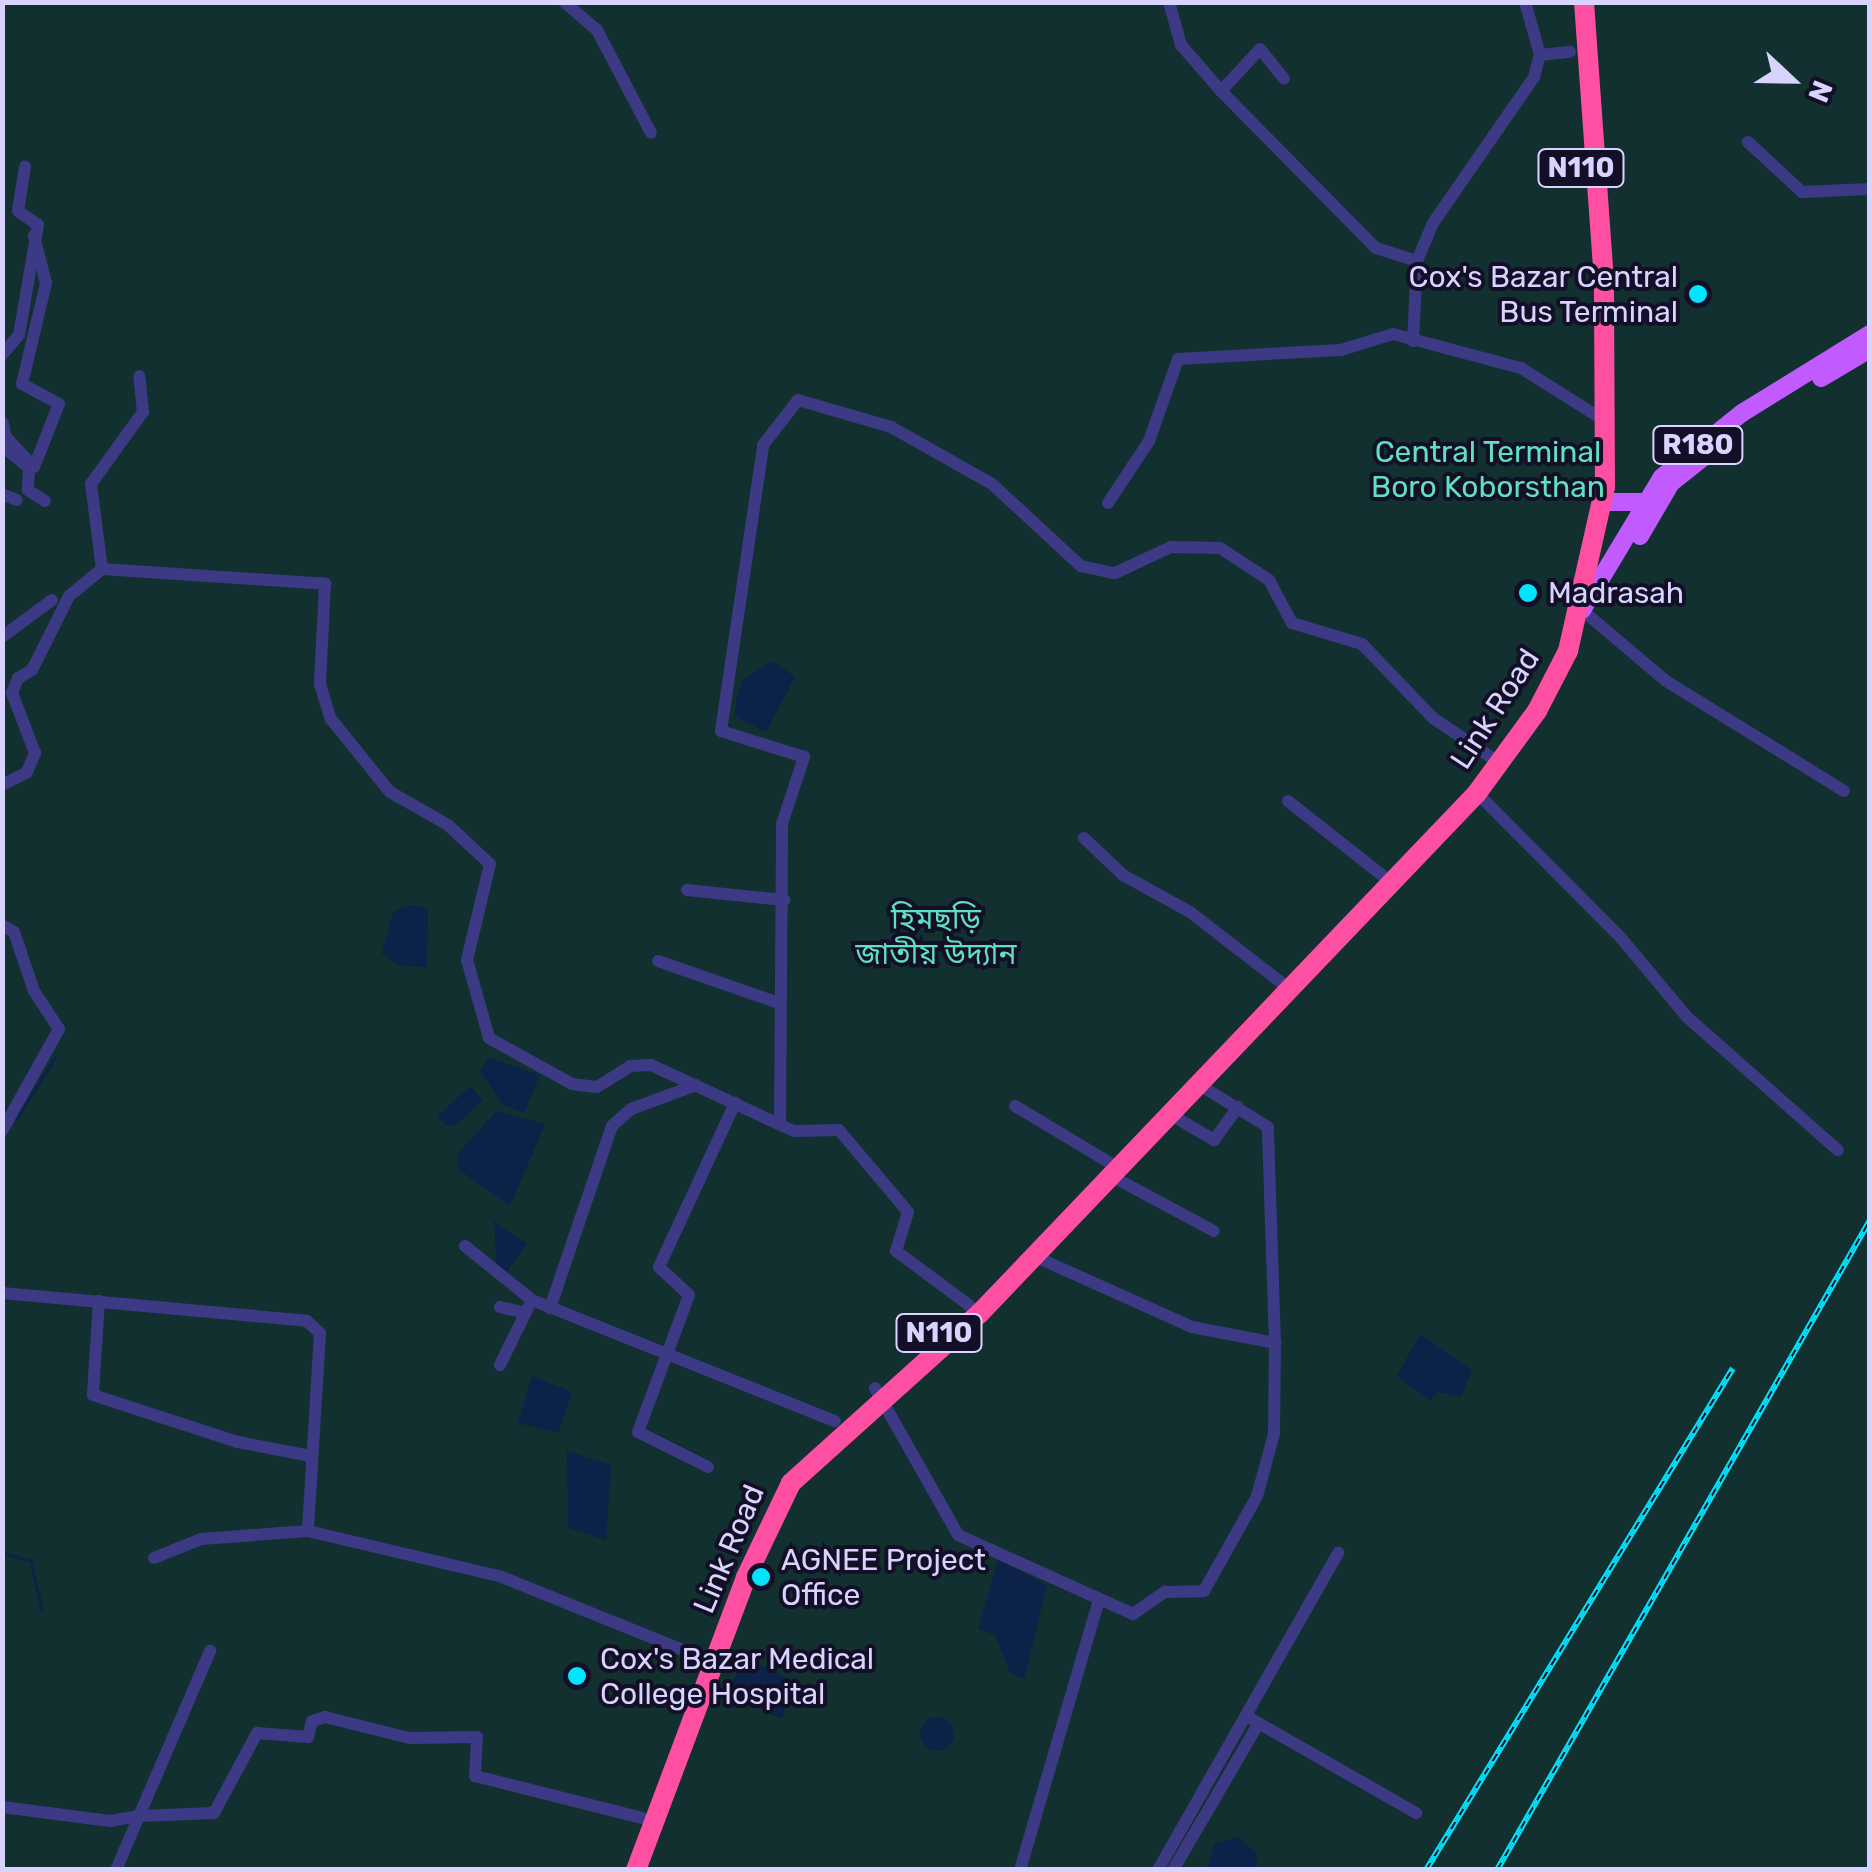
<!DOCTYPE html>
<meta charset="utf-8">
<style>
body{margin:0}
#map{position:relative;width:1872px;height:1872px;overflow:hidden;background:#130f26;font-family:Rubik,"Noto Sans Bengali",sans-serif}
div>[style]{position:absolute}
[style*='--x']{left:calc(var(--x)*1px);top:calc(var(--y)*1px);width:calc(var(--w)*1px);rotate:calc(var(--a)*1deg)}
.green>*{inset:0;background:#12302f}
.water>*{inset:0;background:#0c2248}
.round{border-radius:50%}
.stream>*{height:2.5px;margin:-1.25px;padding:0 1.25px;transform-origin:1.25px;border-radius:1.25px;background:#0c2248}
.minor>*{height:12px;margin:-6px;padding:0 6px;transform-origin:6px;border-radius:6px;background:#3d3a85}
.major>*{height:18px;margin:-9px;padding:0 9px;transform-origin:9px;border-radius:9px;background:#c25bff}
.highway>*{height:20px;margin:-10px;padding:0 10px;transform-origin:10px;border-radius:10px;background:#ff4fa3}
.rail>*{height:6px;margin-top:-3px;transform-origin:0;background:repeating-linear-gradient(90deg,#130f26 0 8px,#00e5ff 0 16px);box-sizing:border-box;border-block:2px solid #00e5ff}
.dots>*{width:28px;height:28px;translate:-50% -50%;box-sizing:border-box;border:5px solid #130f26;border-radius:50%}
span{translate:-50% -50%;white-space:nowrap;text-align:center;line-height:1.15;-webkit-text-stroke:8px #130f26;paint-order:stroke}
.shield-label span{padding:2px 8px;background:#130f26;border:2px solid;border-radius:8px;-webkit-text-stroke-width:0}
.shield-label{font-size:28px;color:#d9d4ff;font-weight:700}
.poi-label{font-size:30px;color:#d9d4ff}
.right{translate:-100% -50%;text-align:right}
.left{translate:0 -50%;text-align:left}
.park-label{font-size:30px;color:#5fe0c0}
.street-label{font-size:30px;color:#d9d4ff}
.frame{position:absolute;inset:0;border:5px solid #d9d4ff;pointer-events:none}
.north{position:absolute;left:1742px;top:30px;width:100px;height:100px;-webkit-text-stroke:8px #130f26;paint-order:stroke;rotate:112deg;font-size:28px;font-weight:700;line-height:40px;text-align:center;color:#d9d4ff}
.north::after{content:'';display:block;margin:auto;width:35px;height:45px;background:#d9d4ff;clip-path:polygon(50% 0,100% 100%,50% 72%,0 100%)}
</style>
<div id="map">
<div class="green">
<i style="clip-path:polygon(3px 3px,1869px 3px,1869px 1869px,3px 1870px)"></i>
</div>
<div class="water">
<i style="clip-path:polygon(773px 661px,795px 677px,766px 732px,735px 716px,736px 701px,742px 680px)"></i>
<i style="clip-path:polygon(412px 905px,428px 909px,427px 967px,399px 966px,382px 954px,393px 911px)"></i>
<i style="clip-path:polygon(489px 1058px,540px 1075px,524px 1113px,502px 1104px,480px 1071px)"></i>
<i style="clip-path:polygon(470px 1086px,483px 1100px,455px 1126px,445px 1125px,438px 1116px)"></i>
<i style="clip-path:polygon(497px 1111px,545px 1124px,510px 1206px,458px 1169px,457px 1154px)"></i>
<i style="clip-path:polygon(494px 1221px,527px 1244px,506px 1273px,497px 1268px)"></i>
<i style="clip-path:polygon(1420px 1334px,1472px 1370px,1461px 1397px,1438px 1392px,1430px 1401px,1397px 1376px)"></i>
<i style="clip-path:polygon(532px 1376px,572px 1392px,558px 1433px,518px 1423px)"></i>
<i style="clip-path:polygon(567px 1451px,611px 1465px,606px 1540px,568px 1528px)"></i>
<i style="clip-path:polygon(998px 1560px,1047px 1585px,1024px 1679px,1010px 1673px,995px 1635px,978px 1629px)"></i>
<i style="clip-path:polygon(743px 1656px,793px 1681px,782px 1719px,728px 1695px)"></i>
<i class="round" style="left:920px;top:1717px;width:34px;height:34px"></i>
<i style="clip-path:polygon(1237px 1837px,1256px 1852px,1257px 1869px,1207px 1869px,1214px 1844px)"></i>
</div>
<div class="stream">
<i style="--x:16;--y:1119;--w:73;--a:-57.8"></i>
<i style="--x:2;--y:1403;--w:7;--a:90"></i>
<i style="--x:2;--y:1553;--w:30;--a:15"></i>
<i style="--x:31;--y:1561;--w:50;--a:77.3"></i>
</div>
<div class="minor">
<i style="--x:564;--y:2;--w:43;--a:40.3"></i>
<i style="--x:597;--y:30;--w:116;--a:62.3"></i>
<i style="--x:1169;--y:2;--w:45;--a:74.4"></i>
<i style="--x:1181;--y:45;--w:61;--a:49"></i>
<i style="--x:1221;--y:91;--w:221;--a:45.4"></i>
<i style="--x:1376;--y:248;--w:43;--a:17.6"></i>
<i style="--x:1525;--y:2;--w:55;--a:74.2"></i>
<i style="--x:1221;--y:91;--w:57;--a:-47.1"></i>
<i style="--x:1260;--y:49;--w:38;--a:51"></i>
<i style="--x:1748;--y:142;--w:74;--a:42.8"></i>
<i style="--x:1802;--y:192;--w:68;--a:-2.5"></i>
<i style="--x:1413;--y:341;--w:80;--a:-87.1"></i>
<i style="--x:1417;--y:261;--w:41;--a:-67.2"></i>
<i style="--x:1433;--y:223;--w:178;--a:-55.3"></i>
<i style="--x:1534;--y:77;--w:23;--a:-75"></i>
<i style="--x:1540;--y:55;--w:30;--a:-6"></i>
<i style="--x:2;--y:355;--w:26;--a:-50"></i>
<i style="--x:19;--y:335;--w:112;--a:-80.2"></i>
<i style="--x:38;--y:225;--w:24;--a:-145"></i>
<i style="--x:18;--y:211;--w:45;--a:-81"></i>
<i style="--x:3;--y:423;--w:13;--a:81"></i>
<i style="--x:5;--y:436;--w:42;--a:46.9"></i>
<i style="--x:34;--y:467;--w:68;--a:-68.4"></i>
<i style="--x:59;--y:404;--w:42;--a:-151.6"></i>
<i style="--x:22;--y:384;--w:104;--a:-76.6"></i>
<i style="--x:46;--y:283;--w:49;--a:-104.3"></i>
<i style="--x:2;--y:446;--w:35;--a:39"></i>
<i style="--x:29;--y:468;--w:22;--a:93"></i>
<i style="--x:28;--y:490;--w:20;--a:33"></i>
<i style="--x:2;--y:494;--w:16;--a:22"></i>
<i style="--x:1108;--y:503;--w:74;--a:-56.5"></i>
<i style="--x:1149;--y:441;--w:87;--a:-70.5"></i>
<i style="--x:1178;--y:359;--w:163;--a:-3.2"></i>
<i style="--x:1341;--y:350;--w:54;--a:-17.1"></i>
<i style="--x:1393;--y:334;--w:132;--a:14.9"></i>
<i style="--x:1521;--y:368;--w:99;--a:32.2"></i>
<i style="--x:102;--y:569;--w:224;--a:3.8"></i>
<i style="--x:325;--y:584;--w:100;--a:92.9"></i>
<i style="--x:320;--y:684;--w:37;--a:73"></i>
<i style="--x:331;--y:719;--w:94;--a:51.1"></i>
<i style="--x:390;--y:792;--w:67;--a:29.6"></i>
<i style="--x:448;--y:825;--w:57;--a:42.9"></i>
<i style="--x:490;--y:864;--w:99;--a:103.5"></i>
<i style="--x:467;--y:960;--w:81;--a:74.2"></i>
<i style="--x:489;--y:1038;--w:95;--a:29"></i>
<i style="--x:572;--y:1084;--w:25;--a:7"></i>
<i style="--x:597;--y:1087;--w:39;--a:-32"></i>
<i style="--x:630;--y:1066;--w:21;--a:-3"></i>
<i style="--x:651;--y:1065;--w:157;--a:24.8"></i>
<i style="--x:794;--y:1131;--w:45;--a:-1.3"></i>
<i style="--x:839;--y:1130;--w:107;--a:49.9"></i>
<i style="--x:908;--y:1212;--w:41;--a:107.1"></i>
<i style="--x:896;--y:1251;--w:92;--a:36.6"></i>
<i style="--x:1582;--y:610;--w:110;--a:40.2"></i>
<i style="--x:1666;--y:681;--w:209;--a:31.7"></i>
<i style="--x:2;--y:637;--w:62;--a:-36.5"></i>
<i style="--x:2;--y:785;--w:28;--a:-27"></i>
<i style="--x:27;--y:772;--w:21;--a:-67"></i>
<i style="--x:35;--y:753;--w:64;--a:-111"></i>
<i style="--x:12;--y:693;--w:16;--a:-68"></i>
<i style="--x:18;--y:678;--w:16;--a:-30"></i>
<i style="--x:32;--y:670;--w:83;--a:-63.4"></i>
<i style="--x:69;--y:596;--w:43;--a:-39.3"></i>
<i style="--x:102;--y:569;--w:86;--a:-97.4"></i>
<i style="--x:91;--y:484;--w:89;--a:-54.2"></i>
<i style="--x:143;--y:412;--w:36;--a:-96"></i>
<i style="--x:1477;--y:793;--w:204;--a:45.2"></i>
<i style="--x:1621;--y:938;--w:103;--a:50.1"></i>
<i style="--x:1687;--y:1017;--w:201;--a:41.4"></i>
<i style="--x:1288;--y:801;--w:132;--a:38.3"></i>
<i style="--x:1084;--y:838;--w:54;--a:43.5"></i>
<i style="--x:1123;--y:875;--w:77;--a:28.9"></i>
<i style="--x:1190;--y:912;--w:118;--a:37.7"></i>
<i style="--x:687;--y:890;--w:98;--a:5.9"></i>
<i style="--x:2;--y:925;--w:14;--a:30"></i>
<i style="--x:14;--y:932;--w:62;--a:71.3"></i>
<i style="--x:34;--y:991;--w:45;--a:56.7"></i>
<i style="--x:59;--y:1029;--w:117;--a:119.2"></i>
<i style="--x:658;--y:961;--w:125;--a:19.2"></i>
<i style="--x:1015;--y:1106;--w:113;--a:30.9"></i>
<i style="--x:1173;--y:1116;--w:48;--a:30.3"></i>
<i style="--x:1214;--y:1140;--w:41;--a:-54"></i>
<i style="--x:780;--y:1124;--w:300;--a:-89.6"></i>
<i style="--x:782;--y:824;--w:71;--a:-71.8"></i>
<i style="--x:804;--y:757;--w:87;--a:-162.6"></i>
<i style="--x:721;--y:731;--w:289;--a:-81.6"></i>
<i style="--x:763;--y:445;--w:57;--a:-52.1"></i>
<i style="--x:798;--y:400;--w:97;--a:16.2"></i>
<i style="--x:891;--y:427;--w:116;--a:29.4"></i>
<i style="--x:992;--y:484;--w:121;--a:42.7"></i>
<i style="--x:1081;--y:566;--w:35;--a:12"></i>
<i style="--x:1115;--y:573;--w:62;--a:-24.9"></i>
<i style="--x:1171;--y:547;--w:49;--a:1.2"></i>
<i style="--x:1220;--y:548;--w:59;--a:33.1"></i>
<i style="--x:1269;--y:580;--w:49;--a:61.9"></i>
<i style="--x:1292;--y:623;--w:73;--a:16.7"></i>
<i style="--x:1362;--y:644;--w:103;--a:46.2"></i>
<i style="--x:1433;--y:718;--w:71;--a:34.1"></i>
<i style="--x:1115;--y:1178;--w:112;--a:28.2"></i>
<i style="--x:465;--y:1246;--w:86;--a:38.9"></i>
<i style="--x:532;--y:1300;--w:326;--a:21.8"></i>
<i style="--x:1036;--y:1257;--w:171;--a:24.2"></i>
<i style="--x:1192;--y:1327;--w:85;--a:10.9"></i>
<i style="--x:1275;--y:1343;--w:216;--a:-91.9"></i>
<i style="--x:1268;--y:1127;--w:79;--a:-148.5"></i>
<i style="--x:2;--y:1293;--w:306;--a:5.2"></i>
<i style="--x:307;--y:1321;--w:18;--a:43"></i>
<i style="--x:320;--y:1333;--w:198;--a:93.5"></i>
<i style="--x:308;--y:1531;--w:199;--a:13.3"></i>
<i style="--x:502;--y:1577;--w:230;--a:22"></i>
<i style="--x:99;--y:1301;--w:94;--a:93.7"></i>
<i style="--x:93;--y:1395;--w:152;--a:18"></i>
<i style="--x:238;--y:1442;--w:74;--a:10.9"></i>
<i style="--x:500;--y:1307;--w:22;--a:13"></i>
<i style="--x:550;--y:1308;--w:192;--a:-71.2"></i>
<i style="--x:612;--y:1126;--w:25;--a:-42"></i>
<i style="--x:631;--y:1109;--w:69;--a:-20.3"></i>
<i style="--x:500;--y:1365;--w:72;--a:-63.8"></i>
<i style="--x:875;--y:1388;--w:169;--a:60.5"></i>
<i style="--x:958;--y:1535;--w:192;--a:24.3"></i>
<i style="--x:1133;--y:1614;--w:39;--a:-35"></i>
<i style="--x:1165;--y:1592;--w:39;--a:-1"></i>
<i style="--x:1204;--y:1591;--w:109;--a:-60.8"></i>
<i style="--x:1257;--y:1496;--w:64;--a:-74.7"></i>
<i style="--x:1274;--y:1434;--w:91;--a:-89.4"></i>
<i style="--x:708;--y:1467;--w:78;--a:-153.4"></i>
<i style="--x:638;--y:1432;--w:146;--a:-69.6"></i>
<i style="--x:689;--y:1295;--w:41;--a:-137"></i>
<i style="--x:659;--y:1267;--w:181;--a:-65.1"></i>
<i style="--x:154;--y:1558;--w:51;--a:-22"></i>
<i style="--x:201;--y:1539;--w:107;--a:-4.3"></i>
<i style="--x:1246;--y:1716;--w:196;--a:29.7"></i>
<i style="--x:2;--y:1807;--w:109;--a:7.4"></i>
<i style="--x:110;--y:1821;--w:29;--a:-10"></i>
<i style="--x:139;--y:1816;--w:180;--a:-66.7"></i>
<i style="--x:116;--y:1870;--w:59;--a:-66.9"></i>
<i style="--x:139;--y:1816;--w:75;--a:-2.3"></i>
<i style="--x:214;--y:1813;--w:91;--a:-61.7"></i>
<i style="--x:257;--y:1733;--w:51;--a:4.5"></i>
<i style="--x:308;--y:1737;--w:16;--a:-76"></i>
<i style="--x:312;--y:1721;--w:14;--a:-17"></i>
<i style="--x:325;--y:1717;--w:87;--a:14"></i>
<i style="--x:409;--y:1738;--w:68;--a:-0.8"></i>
<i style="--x:477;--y:1737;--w:39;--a:93"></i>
<i style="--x:475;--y:1776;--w:172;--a:14.1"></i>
<i style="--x:1020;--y:1870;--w:281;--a:-73.7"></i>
<i style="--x:1158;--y:1870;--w:365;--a:-60.4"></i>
<i style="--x:1173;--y:1870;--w:170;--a:-59.7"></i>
</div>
<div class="major">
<i style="--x:1821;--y:378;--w:57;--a:-30.6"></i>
<i style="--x:1603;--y:502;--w:40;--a:0"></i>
<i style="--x:1640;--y:536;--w:61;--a:-59.7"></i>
<i style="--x:1671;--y:483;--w:68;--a:-38.4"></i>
<i style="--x:1582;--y:610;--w:155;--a:-59"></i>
<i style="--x:1662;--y:477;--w:102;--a:-38.7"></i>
<i style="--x:1742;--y:413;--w:150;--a:-31.7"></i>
</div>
<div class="highway">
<i style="--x:636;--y:1870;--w:313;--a:-69.4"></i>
<i style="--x:746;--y:1577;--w:104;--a:-64.4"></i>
<i style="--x:791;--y:1483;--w:253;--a:-42"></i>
<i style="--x:979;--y:1314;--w:721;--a:-46.29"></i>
<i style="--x:1477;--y:793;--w:102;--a:-53.8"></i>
<i style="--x:1537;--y:711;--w:68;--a:-62.7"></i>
<i style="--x:1568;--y:651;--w:168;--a:-77.3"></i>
<i style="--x:1605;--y:487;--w:206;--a:-90.3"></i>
<i style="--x:1604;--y:281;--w:280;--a:-94.1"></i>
</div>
<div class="rail">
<i style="--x:1426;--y:1870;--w:588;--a:-58.55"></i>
<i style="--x:1497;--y:1870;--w:749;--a:-60.15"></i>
</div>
<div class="dots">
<i style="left:1698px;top:294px;background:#00e5ff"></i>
<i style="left:1528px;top:593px;background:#00e5ff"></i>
<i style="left:761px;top:1577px;background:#00e5ff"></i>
<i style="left:577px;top:1676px;background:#00e5ff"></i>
</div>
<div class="shield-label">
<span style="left:1581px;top:168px">N110</span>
<span style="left:1698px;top:445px">R180</span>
<span style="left:939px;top:1333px">N110</span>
</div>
<div class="poi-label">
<span class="right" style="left:1678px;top:294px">Cox's Bazar Central<br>Bus Terminal</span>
<span class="left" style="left:1548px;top:593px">Madrasah</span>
<span class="left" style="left:781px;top:1577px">AGNEE Project<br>Office</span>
<span class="left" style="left:600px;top:1676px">Cox's Bazar Medical<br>College Hospital</span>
</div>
<div class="park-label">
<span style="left:1488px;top:469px">Central Terminal<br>Boro Koborsthan</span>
<span style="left:936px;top:936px">হিমছড়ি<br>জাতীয় উদ্যান</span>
</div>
<div class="street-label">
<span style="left:1495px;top:709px;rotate:-57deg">Link Road</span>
<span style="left:729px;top:1549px;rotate:-67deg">Link Road</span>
</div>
<div class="frame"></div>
<div class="north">N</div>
</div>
